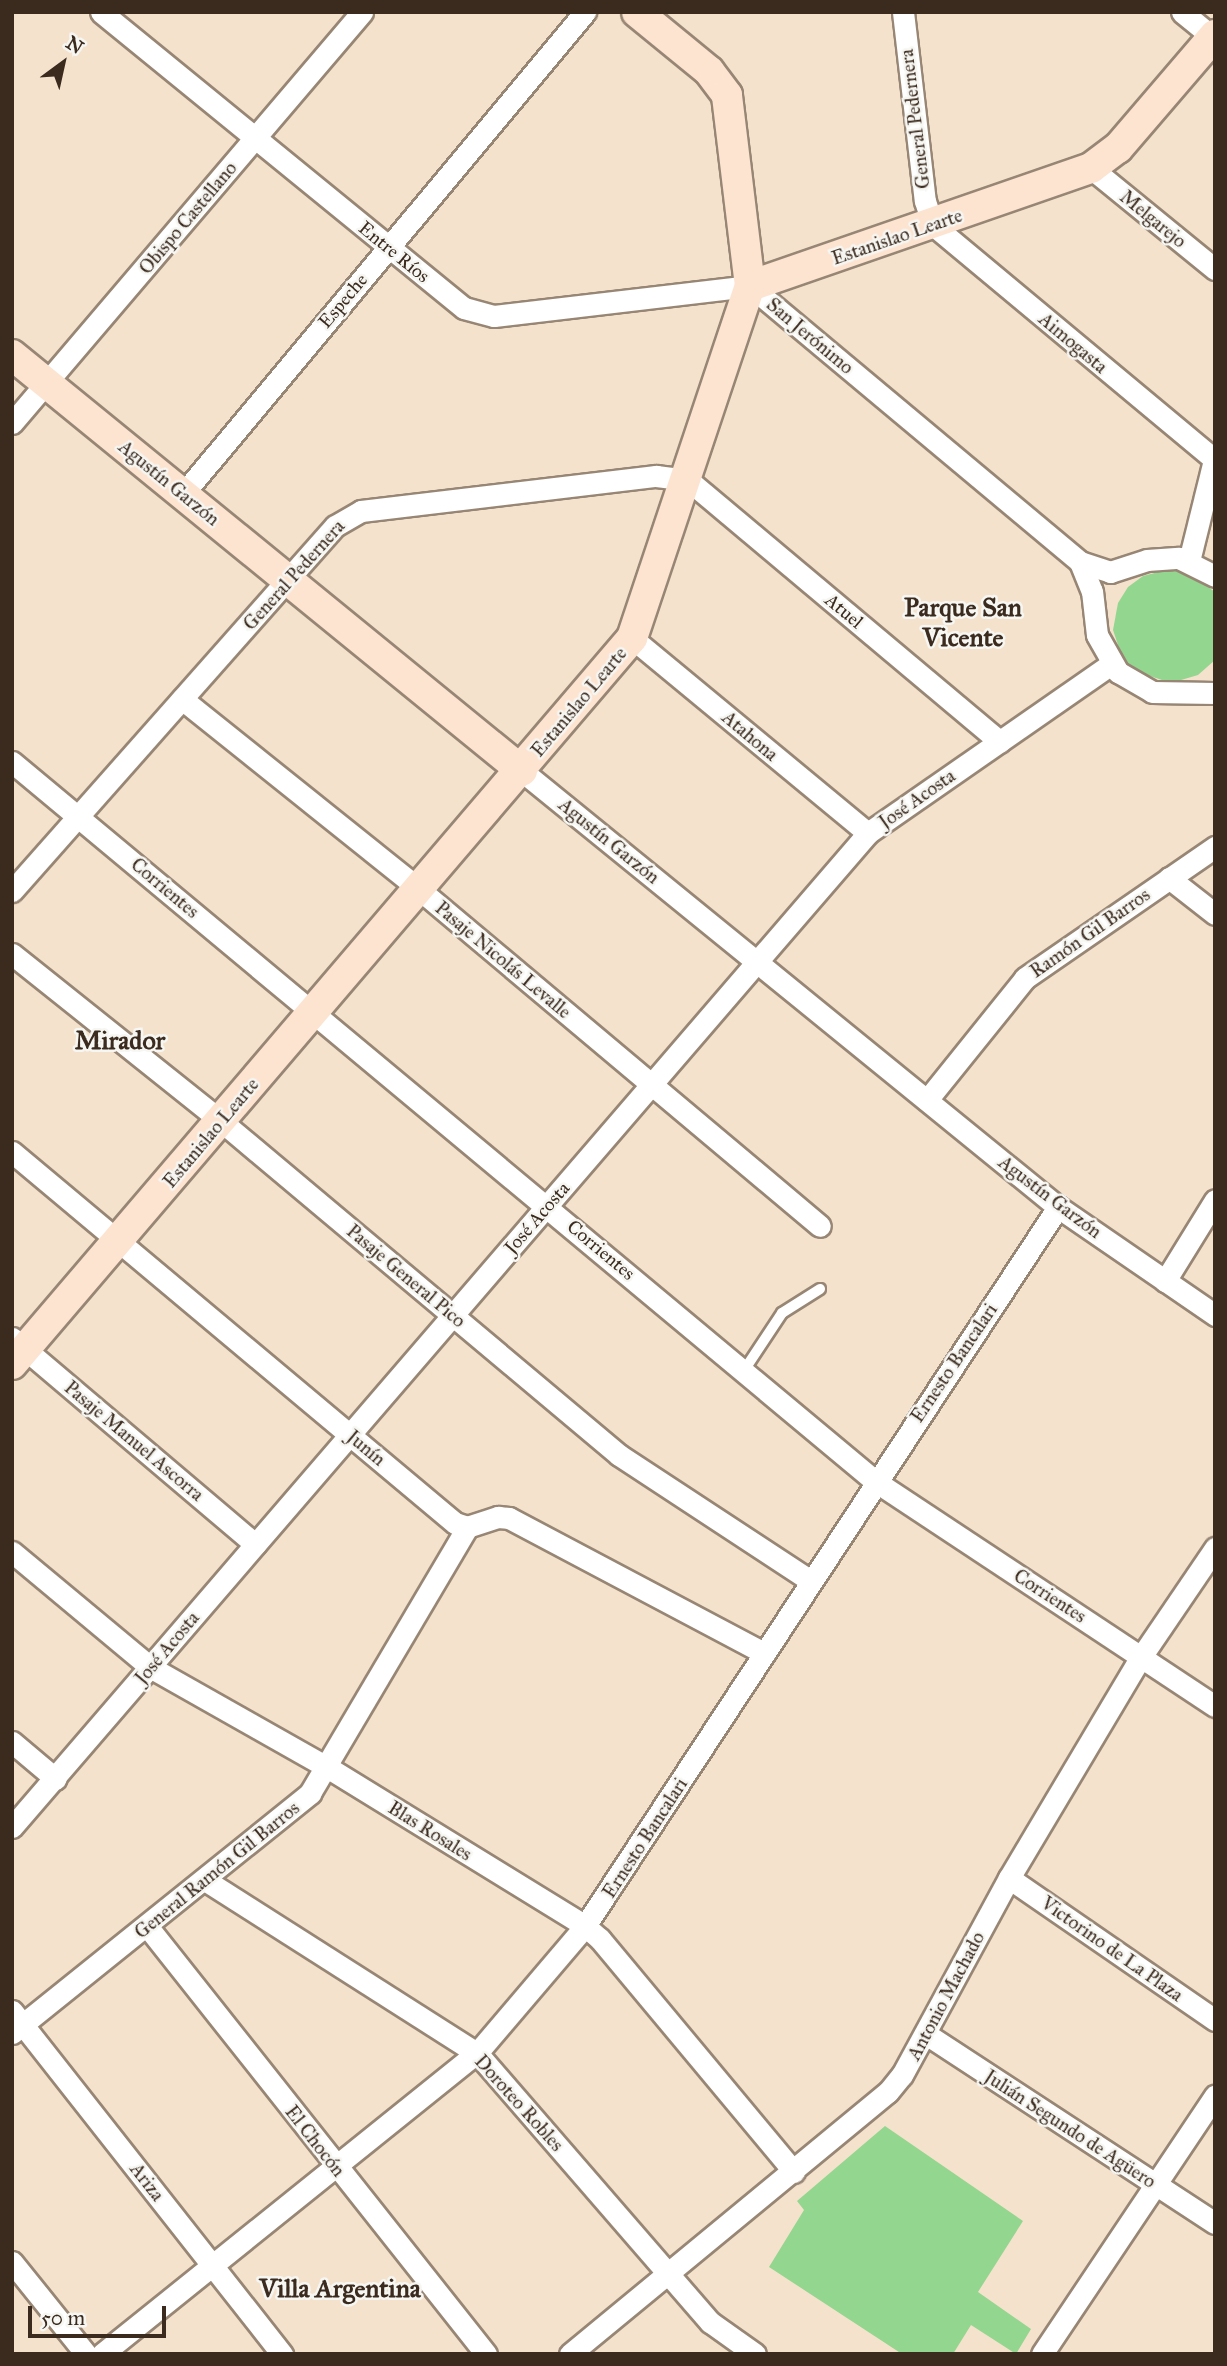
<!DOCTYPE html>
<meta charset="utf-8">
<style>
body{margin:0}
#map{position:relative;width:1227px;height:2366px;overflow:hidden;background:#f5e2cc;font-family:"IM FELL Great Primer",serif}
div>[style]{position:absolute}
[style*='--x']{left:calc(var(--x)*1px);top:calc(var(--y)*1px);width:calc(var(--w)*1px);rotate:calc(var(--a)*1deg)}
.green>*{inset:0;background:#93d68f}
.roads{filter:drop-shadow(2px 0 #988675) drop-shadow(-2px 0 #988675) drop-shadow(0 2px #988675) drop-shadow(0 -2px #988675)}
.lane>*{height:10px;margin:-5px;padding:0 5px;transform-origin:5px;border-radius:5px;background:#fff}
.street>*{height:21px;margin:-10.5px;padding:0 10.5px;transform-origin:10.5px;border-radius:10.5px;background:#fff}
.secondary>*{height:30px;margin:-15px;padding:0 15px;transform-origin:15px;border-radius:15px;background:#fde4d1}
span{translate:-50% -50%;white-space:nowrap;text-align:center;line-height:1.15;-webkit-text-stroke:5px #f6f6f2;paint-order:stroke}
.street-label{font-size:19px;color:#3b2a1e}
.district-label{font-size:26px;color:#3b2a1e;font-weight:700}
.frame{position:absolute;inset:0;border:14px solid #3b2a1e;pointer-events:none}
.north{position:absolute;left:28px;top:28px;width:70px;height:70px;-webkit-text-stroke:5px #f6f6f2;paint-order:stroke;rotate:33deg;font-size:19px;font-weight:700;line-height:28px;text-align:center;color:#3b2a1e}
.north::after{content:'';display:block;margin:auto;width:24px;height:32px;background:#3b2a1e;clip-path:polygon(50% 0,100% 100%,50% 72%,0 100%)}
.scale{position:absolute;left:28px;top:2306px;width:138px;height:32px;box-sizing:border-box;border:4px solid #3b2a1e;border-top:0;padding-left:9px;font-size:21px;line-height:24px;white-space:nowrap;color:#3b2a1e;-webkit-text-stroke:5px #f6f6f2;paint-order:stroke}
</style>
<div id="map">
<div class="green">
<i style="clip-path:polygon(1170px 569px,1188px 572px,1215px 592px,1215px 660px,1198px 675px,1171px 683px,1135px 671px,1122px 657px,1113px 630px,1118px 603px,1128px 587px,1143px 576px)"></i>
<i style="clip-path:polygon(885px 2126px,1023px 2221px,978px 2292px,1031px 2329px,1016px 2354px,971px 2325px,953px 2354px,902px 2354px,769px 2267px,804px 2210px,797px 2201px)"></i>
</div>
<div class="roads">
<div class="lane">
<i style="--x:743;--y:1372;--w:71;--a:-56.5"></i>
<i style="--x:782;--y:1313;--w:45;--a:-32.3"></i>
</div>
<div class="street">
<i style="--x:101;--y:12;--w:468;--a:39.2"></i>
<i style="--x:464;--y:308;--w:31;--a:15"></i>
<i style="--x:494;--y:316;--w:258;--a:-6.7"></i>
<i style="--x:750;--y:286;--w:430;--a:39.9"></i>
<i style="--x:1080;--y:562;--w:32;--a:18"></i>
<i style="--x:1110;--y:572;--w:39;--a:-18"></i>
<i style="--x:1147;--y:560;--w:32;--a:-4"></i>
<i style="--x:1179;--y:558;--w:40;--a:26.6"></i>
<i style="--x:903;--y:12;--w:190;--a:83.4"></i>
<i style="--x:925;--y:201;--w:25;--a:72"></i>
<i style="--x:933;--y:225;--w:366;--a:39.8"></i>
<i style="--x:1182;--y:12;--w:43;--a:39.3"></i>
<i style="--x:1091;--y:168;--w:160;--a:39.2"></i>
<i style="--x:12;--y:423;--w:540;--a:-49.58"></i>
<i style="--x:183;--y:494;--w:628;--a:-50.17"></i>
<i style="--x:1189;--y:561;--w:108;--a:-76.1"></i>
<i style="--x:1080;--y:562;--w:31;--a:68"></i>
<i style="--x:1092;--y:591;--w:44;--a:83.5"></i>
<i style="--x:1097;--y:635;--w:43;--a:60.4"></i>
<i style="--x:1118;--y:672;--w:39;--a:30"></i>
<i style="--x:1152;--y:692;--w:63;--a:0.9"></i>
<i style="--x:632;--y:638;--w:306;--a:39.6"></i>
<i style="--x:182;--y:699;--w:305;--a:38.7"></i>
<i style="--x:420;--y:890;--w:522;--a:40.03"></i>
<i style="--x:12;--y:762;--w:1123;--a:39.8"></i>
<i style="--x:875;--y:1481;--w:408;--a:33.5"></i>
<i style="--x:522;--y:771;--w:691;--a:39.13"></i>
<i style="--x:1058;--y:1207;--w:191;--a:34.5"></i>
<i style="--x:1169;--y:878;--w:58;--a:38"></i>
<i style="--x:12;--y:891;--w:487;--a:-48.5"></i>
<i style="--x:335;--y:526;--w:30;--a:-30"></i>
<i style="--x:361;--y:511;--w:297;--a:-6.8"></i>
<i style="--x:656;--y:476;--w:32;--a:7"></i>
<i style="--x:688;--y:480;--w:407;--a:40"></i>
<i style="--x:12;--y:954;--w:268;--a:38.6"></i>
<i style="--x:221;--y:1121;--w:520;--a:40"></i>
<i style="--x:619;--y:1455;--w:230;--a:33.3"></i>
<i style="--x:927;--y:1100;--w:156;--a:-51.2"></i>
<i style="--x:1025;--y:978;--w:231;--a:-34.6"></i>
<i style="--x:12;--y:1152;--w:578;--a:39.95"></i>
<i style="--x:455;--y:1523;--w:13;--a:18"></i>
<i style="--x:467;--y:1527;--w:33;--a:-18"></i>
<i style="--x:498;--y:1517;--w:11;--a:5"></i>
<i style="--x:509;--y:1518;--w:289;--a:27.9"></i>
<i style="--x:1165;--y:1281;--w:95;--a:-58.3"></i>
<i style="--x:12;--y:1338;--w:319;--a:40.3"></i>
<i style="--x:12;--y:1552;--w:180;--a:39.8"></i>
<i style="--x:150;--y:1667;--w:203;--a:29.5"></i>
<i style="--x:327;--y:1767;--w:303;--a:31.6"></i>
<i style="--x:585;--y:1926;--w:20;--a:41"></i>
<i style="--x:600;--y:1939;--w:303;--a:50.2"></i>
<i style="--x:12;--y:1742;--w:57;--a:40.1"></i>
<i style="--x:12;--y:1827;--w:1312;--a:-49.27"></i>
<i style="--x:868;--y:833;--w:296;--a:-34.8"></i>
<i style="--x:1009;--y:1878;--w:250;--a:34.6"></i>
<i style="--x:205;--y:1880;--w:322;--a:32.5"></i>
<i style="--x:477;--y:2053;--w:356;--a:49.1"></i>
<i style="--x:710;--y:2322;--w:55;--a:35.4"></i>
<i style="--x:147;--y:1926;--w:546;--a:51.62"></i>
<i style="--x:12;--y:2011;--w:437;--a:51.8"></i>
<i style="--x:12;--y:2033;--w:383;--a:-38.8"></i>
<i style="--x:310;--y:1793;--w:309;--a:-59.4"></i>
<i style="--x:926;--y:2034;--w:345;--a:33.2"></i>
<i style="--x:12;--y:2262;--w:118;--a:51.2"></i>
<i style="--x:102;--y:2354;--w:481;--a:-38.8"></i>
<i style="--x:477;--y:2053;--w:167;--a:-49.6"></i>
<i style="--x:585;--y:1926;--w:861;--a:-56.66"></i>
<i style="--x:570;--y:2354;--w:412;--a:-39.5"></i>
<i style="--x:888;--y:2092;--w:22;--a:-51"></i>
<i style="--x:902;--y:2075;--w:224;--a:-61.5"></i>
<i style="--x:1009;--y:1878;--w:257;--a:-59.2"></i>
<i style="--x:1141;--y:1657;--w:132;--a:-55.8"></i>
<i style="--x:1042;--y:2354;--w:311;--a:-56.2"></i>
</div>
<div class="secondary">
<i style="--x:750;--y:286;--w:361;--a:-19.1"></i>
<i style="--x:1091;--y:168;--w:34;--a:-37"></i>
<i style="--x:1118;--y:148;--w:149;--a:-49.4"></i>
<i style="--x:12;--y:355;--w:658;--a:39.2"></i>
<i style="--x:12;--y:1364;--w:955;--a:-49.5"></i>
<i style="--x:632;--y:638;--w:371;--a:-71.5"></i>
<i style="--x:750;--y:286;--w:192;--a:-96.9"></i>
<i style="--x:727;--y:95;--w:30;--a:-127"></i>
<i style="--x:709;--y:71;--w:93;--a:-140.7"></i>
</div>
</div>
<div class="street-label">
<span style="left:915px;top:119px;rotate:-97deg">General Pedernera</span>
<span style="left:188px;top:218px;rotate:-50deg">Obispo Castellano</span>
<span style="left:1153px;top:219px;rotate:39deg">Melgarejo</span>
<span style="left:897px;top:237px;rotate:-19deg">Estanislao Learte</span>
<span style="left:394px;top:252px;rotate:39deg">Entre Ríos</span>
<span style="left:343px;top:301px;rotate:-50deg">Espeche</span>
<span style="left:810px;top:336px;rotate:40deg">San Jerónimo</span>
<span style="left:1073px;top:343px;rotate:40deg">Aimogasta</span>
<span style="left:169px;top:483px;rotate:39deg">Agustín Garzón</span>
<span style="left:294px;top:575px;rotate:-48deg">General Pedernera</span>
<span style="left:844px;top:611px;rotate:40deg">Atuel</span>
<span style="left:579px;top:702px;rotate:-50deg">Estanislao Learte</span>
<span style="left:750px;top:736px;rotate:40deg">Atahona</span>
<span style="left:917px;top:799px;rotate:-35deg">José Acosta</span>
<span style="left:609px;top:841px;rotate:39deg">Agustín Garzón</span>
<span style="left:165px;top:888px;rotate:40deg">Corrientes</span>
<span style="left:1090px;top:933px;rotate:-35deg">Ramón Gil Barros</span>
<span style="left:503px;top:960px;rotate:40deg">Pasaje Nicolás Levalle</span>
<span style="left:211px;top:1133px;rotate:-50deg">Estanislao Learte</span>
<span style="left:1050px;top:1197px;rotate:37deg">Agustín Garzón</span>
<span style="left:537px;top:1218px;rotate:-49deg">José Acosta</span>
<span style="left:601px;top:1250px;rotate:40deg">Corrientes</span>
<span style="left:406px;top:1276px;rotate:40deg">Pasaje General Pico</span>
<span style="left:954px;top:1363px;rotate:-56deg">Ernesto Bancalari</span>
<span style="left:134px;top:1441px;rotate:40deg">Pasaje Manuel Ascorra</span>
<span style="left:366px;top:1448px;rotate:40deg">Junín</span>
<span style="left:1050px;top:1596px;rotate:33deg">Corrientes</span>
<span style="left:167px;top:1648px;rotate:-50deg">José Acosta</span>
<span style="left:430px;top:1831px;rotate:32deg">Blas Rosales</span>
<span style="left:645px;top:1838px;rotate:-57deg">Ernesto Bancalari</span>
<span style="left:217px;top:1870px;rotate:-39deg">General Ramón Gil Barros</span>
<span style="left:1112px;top:1949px;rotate:35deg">Victorino de La Plaza</span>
<span style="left:946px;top:1996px;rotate:-62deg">Antonio Machado</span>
<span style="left:519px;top:2103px;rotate:48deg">Doroteo Robles</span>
<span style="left:1070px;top:2129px;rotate:33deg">Julián Segundo de Agüero</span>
<span style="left:315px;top:2141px;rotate:52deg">El Chocón</span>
<span style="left:147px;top:2182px;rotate:52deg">Ariza</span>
</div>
<div class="district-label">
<span style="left:963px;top:623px">Parque San<br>Vicente</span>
<span style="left:120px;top:1041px">Mirador</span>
<span style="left:340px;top:2289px">Villa Argentina</span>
</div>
<div class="frame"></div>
<div class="north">N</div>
<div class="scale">50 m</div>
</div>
